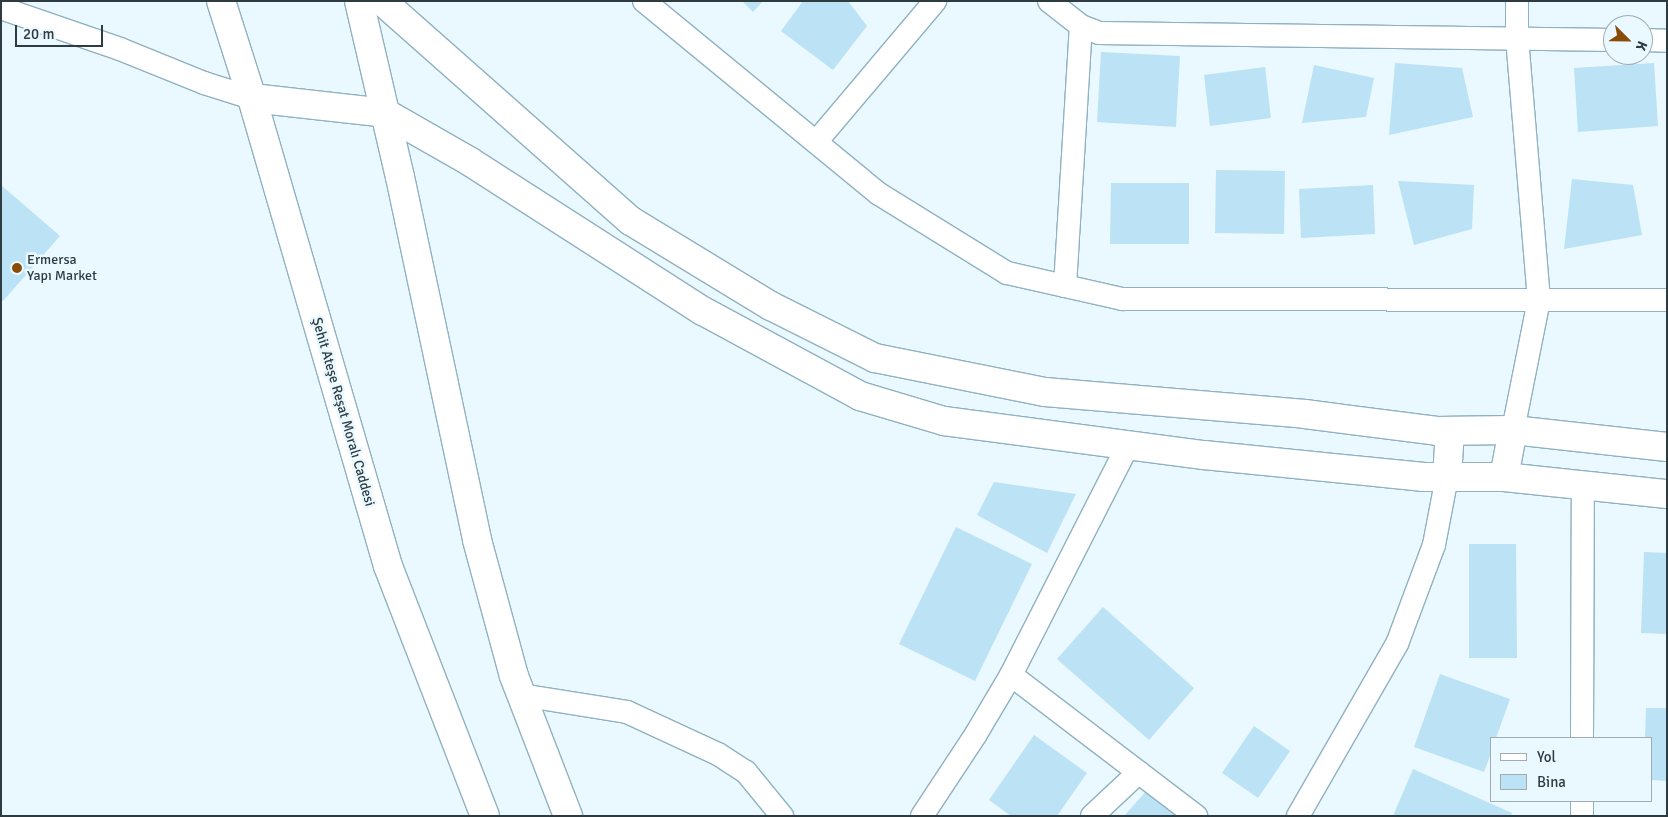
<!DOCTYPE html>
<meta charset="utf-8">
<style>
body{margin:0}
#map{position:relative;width:1668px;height:817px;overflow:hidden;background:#eaf8ff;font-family:Signika,sans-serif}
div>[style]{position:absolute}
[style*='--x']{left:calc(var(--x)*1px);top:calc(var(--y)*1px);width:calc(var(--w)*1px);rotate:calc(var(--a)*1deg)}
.building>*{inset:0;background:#bbe3f5}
.roads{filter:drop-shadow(1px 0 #90b1c1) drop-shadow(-1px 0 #90b1c1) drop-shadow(0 1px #90b1c1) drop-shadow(0 -1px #90b1c1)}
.minor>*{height:22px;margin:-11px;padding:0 11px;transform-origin:11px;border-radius:11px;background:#fff}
.tertiary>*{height:28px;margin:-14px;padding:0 14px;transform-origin:14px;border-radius:14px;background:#fff}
.secondary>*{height:28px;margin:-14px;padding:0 14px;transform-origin:14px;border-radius:14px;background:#fff}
.dots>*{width:14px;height:14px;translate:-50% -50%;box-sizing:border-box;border:2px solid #eaf8ff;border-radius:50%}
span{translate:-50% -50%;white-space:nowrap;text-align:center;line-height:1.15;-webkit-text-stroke:5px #eaf8ff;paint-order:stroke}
.poi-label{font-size:14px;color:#2e3c42}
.left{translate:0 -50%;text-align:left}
.street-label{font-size:14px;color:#2e3c42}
.frame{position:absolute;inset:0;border:2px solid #2e3c42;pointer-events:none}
.legend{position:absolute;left:1490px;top:737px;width:162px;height:65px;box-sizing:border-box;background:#eaf8ff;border:1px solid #9fadb3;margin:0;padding:6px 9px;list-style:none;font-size:15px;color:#2e3c42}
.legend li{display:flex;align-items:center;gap:10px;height:25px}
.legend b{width:25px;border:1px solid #9fadb3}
.north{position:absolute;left:1603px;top:15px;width:50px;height:50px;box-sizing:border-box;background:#eaf8ff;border:1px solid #9fadb3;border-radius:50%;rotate:113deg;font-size:14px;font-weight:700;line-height:20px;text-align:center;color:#2e3c42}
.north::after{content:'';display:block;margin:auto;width:18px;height:22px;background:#884c07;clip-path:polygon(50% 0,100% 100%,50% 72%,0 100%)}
.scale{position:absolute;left:15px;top:25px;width:88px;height:22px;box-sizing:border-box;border:2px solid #2e3c42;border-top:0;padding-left:6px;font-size:15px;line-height:18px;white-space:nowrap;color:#2e3c42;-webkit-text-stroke:4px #eaf8ff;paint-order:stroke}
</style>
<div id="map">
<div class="building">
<i style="clip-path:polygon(742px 1px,763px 1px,753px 12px)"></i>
<i style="clip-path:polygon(803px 1px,848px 1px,867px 26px,833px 70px,781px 31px)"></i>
<i style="clip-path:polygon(1101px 52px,1180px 56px,1176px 127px,1097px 122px)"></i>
<i style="clip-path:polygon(1395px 63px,1462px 68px,1473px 117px,1389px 135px)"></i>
<i style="clip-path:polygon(1654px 63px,1658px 126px,1578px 132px,1574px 68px)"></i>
<i style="clip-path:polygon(1314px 65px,1374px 78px,1366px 117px,1302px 123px)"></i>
<i style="clip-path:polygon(1265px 67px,1271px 118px,1210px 126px,1204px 75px)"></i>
<i style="clip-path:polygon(1216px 170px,1285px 171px,1284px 234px,1215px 233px)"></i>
<i style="clip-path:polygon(1572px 179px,1633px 185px,1642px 235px,1564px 249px)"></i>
<i style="clip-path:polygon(1398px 181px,1474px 185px,1472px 229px,1414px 245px)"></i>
<i style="clip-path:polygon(1111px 183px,1189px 183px,1189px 244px,1110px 244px)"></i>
<i style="clip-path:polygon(1px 185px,60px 236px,3px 301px,1px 300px)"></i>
<i style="clip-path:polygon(1373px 185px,1375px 234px,1301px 238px,1299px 189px)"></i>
<i style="clip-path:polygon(994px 482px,1076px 494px,1047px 553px,977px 515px)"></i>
<i style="clip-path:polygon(956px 527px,1032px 564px,975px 681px,899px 644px)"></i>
<i style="clip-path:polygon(1469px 544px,1516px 544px,1517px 658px,1469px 658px)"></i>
<i style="clip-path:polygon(1644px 552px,1667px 553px,1667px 634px,1641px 633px)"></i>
<i style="clip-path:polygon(1103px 607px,1194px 688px,1149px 740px,1057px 659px)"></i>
<i style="clip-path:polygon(1440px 674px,1510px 699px,1496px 738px,1492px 738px,1492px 751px,1484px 772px,1414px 747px)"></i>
<i style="clip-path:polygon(1646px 708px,1667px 708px,1667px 781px,1652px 780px,1652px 738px,1645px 738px)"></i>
<i style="clip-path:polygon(1254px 726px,1290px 751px,1258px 798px,1222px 773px)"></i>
<i style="clip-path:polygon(1034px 735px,1087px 773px,1057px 816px,1011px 816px,989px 800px)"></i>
<i style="clip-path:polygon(1413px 769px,1512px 813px,1511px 816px,1393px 816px)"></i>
<i style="clip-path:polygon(1148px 789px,1179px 816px,1124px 816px)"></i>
</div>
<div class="roads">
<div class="minor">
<i style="--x:644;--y:1;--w:304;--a:39.4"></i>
<i style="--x:879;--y:194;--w:150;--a:31.7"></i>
<i style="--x:1007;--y:273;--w:118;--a:12.7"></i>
<i style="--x:1122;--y:299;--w:545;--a:0.11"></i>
<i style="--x:1049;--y:1;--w:41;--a:38"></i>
<i style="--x:1081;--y:26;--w:19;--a:21"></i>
<i style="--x:1099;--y:33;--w:514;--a:0.78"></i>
<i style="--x:1;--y:8;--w:126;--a:19"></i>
<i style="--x:120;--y:49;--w:91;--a:22"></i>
<i style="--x:204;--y:83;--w:50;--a:17.4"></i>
<i style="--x:1643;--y:40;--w:24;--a:2"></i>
<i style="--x:816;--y:142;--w:185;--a:-49.8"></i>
<i style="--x:1065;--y:286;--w:260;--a:-86.5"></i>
<i style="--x:1513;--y:430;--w:133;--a:-78.7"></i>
<i style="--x:1539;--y:300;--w:262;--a:-94.8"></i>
<i style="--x:1517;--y:39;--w:38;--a:-90"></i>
<i style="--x:1011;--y:675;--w:233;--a:37.3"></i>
<i style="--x:521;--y:695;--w:107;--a:9.1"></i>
<i style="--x:627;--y:712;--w:100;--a:24.8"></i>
<i style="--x:718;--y:754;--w:33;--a:33"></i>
<i style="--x:746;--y:772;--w:57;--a:50.7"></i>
<i style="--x:1582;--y:738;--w:252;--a:-89.8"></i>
<i style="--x:922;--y:816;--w:98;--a:-56.6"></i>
<i style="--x:976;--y:734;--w:69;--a:-59.3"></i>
<i style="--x:1011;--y:675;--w:258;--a:-63"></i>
<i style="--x:1092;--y:816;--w:64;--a:-43.1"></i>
<i style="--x:1298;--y:816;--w:198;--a:-60.1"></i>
<i style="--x:1397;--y:644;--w:106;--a:-69.5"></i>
<i style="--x:1434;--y:545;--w:69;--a:-79.2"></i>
<i style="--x:1582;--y:816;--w:15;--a:-90"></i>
</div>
<div class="tertiary">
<i style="--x:382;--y:1;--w:332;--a:41.5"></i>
<i style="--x:631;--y:221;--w:164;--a:31.3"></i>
<i style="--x:771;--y:306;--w:116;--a:26.6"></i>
<i style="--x:875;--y:358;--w:173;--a:11.3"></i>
<i style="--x:1045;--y:392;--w:261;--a:4.8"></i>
<i style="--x:1305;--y:414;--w:133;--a:7.3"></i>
<i style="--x:1437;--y:431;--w:76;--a:-0.8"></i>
<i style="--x:1513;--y:430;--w:155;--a:6.3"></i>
<i style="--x:385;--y:113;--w:97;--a:29.7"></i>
<i style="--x:469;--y:161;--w:278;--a:32.7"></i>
<i style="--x:703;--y:311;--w:179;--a:28.4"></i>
<i style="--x:860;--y:396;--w:88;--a:16.6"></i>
<i style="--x:944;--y:421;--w:262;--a:7.5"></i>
<i style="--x:1204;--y:455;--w:221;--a:5.7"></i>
<i style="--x:1424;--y:477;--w:80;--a:0"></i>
<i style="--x:1504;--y:477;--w:164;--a:6"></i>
<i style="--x:1447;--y:477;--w:46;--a:-86.3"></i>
<i style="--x:1504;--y:477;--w:48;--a:-79.2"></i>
</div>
<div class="secondary">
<i style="--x:221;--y:1;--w:102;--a:72.3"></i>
<i style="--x:252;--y:98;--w:487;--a:73.8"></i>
<i style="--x:388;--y:566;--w:268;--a:68.8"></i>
<i style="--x:359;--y:1;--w:181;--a:76.9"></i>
<i style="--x:400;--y:177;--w:371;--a:78"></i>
<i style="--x:477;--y:540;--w:141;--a:74.8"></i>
<i style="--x:514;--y:676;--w:150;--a:68.9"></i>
<i style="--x:252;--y:98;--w:134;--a:6.4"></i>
</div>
</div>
<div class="dots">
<i style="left:17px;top:268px;background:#884c07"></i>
</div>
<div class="poi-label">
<span class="left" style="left:27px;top:268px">Ermersa<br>Yapı Market</span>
</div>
<div class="street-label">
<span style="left:343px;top:412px;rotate:74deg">Şehit Ateşe Reşat Moralı Caddesi</span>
</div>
<div class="frame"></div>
<ul class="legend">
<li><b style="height:6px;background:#fff"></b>Yol</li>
<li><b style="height:14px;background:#bbe3f5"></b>Bina</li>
</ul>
<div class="north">K</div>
<div class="scale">20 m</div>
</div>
